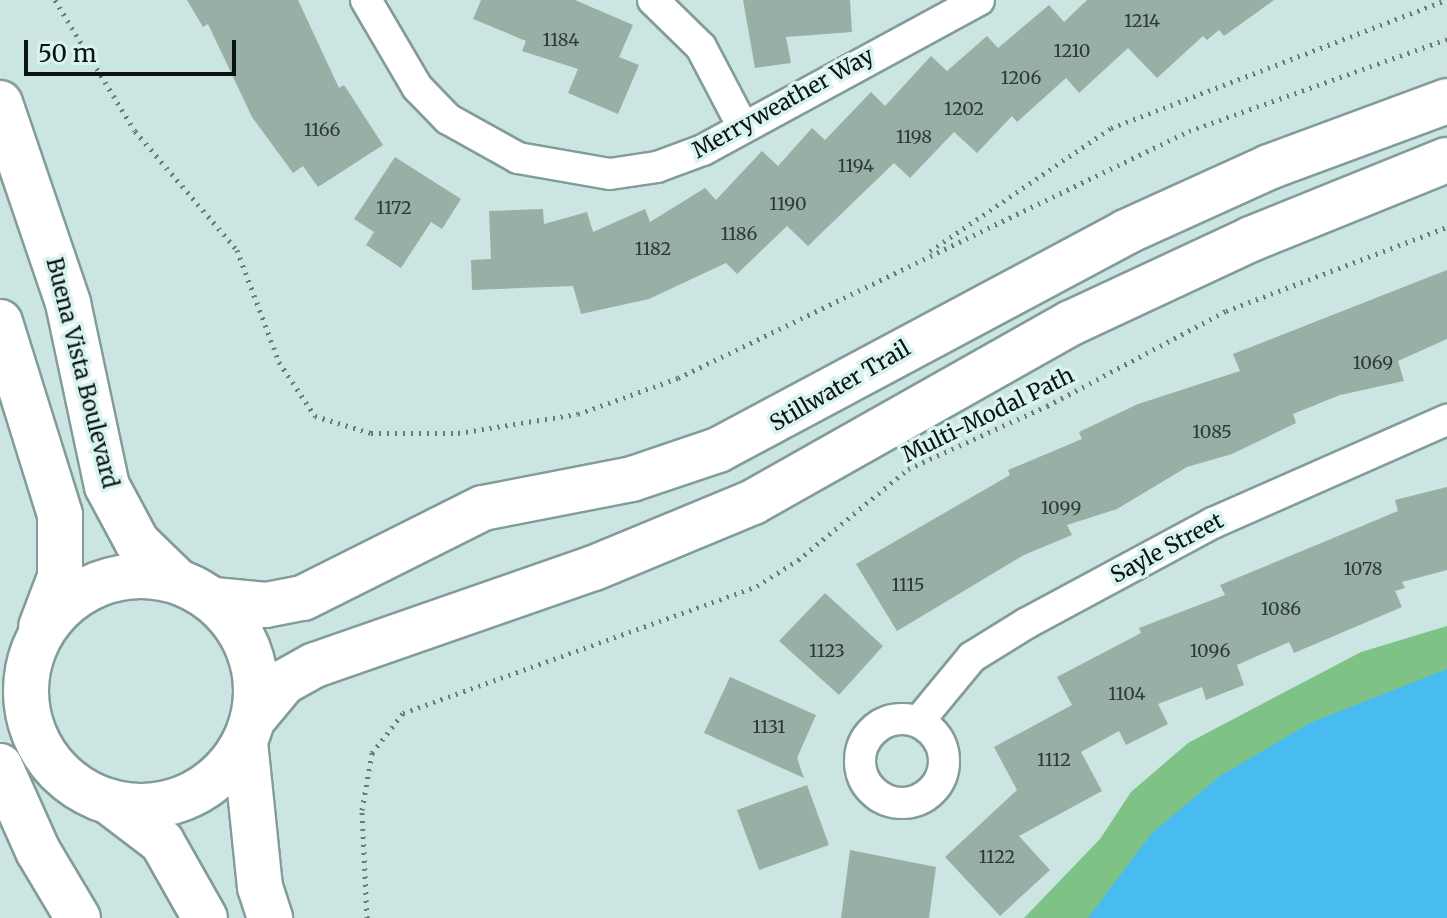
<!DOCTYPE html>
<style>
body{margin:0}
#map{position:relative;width:1447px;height:918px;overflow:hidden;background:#cbe5e3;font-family:Merriweather,serif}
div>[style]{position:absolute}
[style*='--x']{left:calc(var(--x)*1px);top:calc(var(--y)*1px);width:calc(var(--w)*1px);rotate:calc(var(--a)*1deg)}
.green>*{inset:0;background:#7ec385}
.water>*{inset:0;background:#48bcf1}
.building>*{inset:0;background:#98afa5}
.path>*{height:5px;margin-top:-2.5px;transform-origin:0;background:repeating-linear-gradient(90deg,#697b79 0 2px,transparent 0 8px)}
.roads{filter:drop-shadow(2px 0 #839c9a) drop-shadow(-2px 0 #839c9a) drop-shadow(0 2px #839c9a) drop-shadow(0 -2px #839c9a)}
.street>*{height:30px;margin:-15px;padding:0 15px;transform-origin:15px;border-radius:15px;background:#fff}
.street>.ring{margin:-15px;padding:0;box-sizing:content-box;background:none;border:30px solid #fff;border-radius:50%}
.secondary>*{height:44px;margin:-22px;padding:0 22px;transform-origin:22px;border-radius:22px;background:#fff}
.secondary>.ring{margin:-22px;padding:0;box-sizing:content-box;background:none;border:44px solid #fff;border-radius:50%}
span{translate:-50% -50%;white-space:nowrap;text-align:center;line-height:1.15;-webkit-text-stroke:7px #d8f3f0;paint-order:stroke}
.number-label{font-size:18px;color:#2e3a37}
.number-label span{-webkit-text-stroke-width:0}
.street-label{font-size:22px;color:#0a1312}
.scale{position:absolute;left:24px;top:40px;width:212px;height:36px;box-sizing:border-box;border:4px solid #0a1312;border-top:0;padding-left:10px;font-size:24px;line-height:28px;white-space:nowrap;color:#0a1312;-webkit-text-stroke:6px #d8f3f0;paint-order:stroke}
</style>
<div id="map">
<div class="green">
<i style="clip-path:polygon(1447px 626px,1447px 918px,1024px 918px,1100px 839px,1131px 792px,1188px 743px,1361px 652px)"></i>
</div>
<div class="water">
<i style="clip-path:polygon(1447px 669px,1447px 918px,1088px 918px,1152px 833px,1220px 776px,1310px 723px)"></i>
</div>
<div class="building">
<i style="clip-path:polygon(187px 0,298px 0,339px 88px,344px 85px,383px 145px,318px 187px,303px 166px,293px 173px,252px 117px,208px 24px,203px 27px)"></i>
<i style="clip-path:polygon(481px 0,575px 0,633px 25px,619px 57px,639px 65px,618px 114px,568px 93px,578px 69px,522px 51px,526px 41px,473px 19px)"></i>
<i style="clip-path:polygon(743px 0,850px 0,852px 32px,786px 37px,791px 63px,755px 68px)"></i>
<i style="clip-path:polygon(1087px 0,1274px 0,1224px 36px,1219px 30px,1207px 40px,1203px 36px,1157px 78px,1128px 48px,1079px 93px,1066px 78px,1017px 122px,1012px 116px,977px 153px,954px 132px,910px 178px,894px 163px,808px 246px,787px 226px,737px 274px,726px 263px,649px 299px,581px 314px,573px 286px,472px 290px,471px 260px,491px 259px,489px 211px,543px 209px,544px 224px,587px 212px,593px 232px,645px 209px,650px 222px,705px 188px,716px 200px,762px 151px,778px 166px,812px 128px,825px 140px,871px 92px,885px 106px,931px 56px,947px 71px,987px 36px,998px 48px,1049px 5px,1064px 22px)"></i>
<i style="clip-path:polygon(395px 157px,461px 199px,442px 229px,431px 222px,401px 268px,366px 245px,374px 232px,354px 219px)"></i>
<i style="clip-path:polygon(1447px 270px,1447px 339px,1398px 361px,1404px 381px,1340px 395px,1293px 414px,1296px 423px,1232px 454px,1187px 467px,1117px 509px,1067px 525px,1072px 535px,1024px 555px,897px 631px,856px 564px,1010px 475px,1008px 470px,1082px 439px,1079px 432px,1138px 404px,1240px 371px,1233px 354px)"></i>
<i style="clip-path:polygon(1447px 487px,1447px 570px,1402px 582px,1405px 588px,1395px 591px,1402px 607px,1294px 653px,1289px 642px,1237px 665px,1244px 685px,1206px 700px,1202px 687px,1158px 704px,1168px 724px,1126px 745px,1119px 731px,1081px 752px,1102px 791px,1019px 836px,1050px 870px,1000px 916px,945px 857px,1017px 790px,994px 747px,1072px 705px,1057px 677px,1141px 633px,1139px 628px,1225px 595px,1220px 585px,1398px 511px,1395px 500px)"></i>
<i style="clip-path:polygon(825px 593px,883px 646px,839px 695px,779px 641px)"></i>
<i style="clip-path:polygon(730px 677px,816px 715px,797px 758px,804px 778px,704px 733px)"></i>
<i style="clip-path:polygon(807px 785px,829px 845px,759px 870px,737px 810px)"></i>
<i style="clip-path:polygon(850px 850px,936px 867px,929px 918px,841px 918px)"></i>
</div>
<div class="path">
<i style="--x:55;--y:0;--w:153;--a:58.6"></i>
<i style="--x:135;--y:131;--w:157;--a:49.4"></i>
<i style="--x:237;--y:250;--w:120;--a:69.4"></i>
<i style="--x:279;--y:362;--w:65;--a:56.3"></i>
<i style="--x:315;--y:416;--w:59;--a:16.9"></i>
<i style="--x:371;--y:433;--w:87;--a:0"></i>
<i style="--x:458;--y:433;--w:121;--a:-9"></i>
<i style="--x:578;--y:414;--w:106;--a:-19.8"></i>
<i style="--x:678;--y:378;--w:568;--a:-25.8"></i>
<i style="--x:1189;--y:131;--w:274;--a:-19.6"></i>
<i style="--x:930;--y:251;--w:219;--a:-34.2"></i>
<i style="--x:1111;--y:128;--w:360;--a:-20.9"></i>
<i style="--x:367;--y:918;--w:108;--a:-92.7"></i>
<i style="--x:362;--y:810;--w:58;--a:-80"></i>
<i style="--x:372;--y:753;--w:51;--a:-52.2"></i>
<i style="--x:403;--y:713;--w:376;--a:-19.7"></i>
<i style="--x:757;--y:586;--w:49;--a:-32.4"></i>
<i style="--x:798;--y:560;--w:143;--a:-39.6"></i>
<i style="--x:908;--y:469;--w:153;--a:-24.4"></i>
<i style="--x:1047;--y:406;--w:203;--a:-28"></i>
<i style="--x:1226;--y:311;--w:236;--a:-20.8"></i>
</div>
<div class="roads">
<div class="street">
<i style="--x:366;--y:0;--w:101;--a:59.6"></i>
<i style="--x:417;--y:87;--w:45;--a:45.9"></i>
<i style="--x:448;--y:119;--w:80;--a:29.1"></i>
<i style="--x:518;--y:158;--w:93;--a:9.9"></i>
<i style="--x:610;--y:174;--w:48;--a:-8.5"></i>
<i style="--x:657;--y:167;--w:49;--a:-20.3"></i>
<i style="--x:703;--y:150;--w:314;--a:-28.5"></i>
<i style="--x:653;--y:0;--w:67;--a:44.4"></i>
<i style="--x:701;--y:47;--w:90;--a:62.3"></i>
<i class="ring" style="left:860px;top:719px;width:54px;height:54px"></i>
<i style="--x:919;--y:721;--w:83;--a:-50.4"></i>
<i style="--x:972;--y:657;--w:65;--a:-31.7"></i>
<i style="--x:1027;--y:623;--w:211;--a:-28.3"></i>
<i style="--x:1213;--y:523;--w:256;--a:-23.8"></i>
</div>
<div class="secondary">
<i style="--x:0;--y:103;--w:211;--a:71.2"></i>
<i style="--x:68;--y:303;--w:187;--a:78"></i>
<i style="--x:107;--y:486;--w:64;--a:61.8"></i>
<i style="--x:137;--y:542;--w:56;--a:44.3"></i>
<i style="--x:0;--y:322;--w:202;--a:72.7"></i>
<i style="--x:60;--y:515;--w:62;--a:90"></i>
<i style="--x:60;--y:577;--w:53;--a:110.8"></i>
<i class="ring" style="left:26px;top:576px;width:186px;height:186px"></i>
<i style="--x:214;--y:600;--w:52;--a:5.5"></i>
<i style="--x:266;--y:605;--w:38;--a:-11"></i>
<i style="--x:303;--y:598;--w:201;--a:-26.6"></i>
<i style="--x:483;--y:508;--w:152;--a:-11"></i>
<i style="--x:632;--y:479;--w:91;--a:-18.6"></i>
<i style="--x:718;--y:450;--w:463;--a:-28.1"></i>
<i style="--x:1126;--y:232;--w:157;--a:-24.4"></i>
<i style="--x:1269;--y:167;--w:190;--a:-20.3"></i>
<i style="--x:253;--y:719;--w:48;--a:-50"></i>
<i style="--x:284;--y:682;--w:35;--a:-29"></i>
<i style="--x:315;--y:665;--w:295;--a:-19.2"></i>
<i style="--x:594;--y:568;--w:172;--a:-22.5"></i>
<i style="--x:753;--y:502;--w:365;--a:-29.4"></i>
<i style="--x:1071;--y:323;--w:199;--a:-25"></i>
<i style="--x:1251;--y:239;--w:211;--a:-22"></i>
<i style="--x:245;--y:742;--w:146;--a:84.1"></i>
<i style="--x:260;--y:887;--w:33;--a:72"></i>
<i style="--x:0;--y:766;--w:93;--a:65.9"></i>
<i style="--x:38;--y:851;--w:78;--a:59.2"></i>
<i style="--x:108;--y:801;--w:68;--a:37.2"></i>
<i style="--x:162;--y:842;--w:87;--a:60.5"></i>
</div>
</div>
<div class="number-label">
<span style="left:1142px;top:21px">1214</span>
<span style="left:561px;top:40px">1184</span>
<span style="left:1072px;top:51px">1210</span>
<span style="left:1021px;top:78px">1206</span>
<span style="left:964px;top:109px">1202</span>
<span style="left:322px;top:130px">1166</span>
<span style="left:914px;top:137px">1198</span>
<span style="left:856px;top:166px">1194</span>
<span style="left:788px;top:204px">1190</span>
<span style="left:394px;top:208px">1172</span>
<span style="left:739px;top:234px">1186</span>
<span style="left:653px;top:249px">1182</span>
<span style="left:1373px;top:363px">1069</span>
<span style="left:1212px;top:432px">1085</span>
<span style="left:1061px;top:508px">1099</span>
<span style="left:1363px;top:569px">1078</span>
<span style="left:908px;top:585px">1115</span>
<span style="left:1281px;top:609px">1086</span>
<span style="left:827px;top:651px">1123</span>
<span style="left:1210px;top:651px">1096</span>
<span style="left:1127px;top:694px">1104</span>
<span style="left:769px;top:727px">1131</span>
<span style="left:1054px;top:760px">1112</span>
<span style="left:997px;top:857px">1122</span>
</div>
<div class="street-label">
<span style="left:783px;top:103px;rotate:-29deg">Merryweather Way</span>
<span style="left:82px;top:373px;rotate:76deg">Buena Vista Boulevard</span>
<span style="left:840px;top:386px;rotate:-30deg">Stillwater Trail</span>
<span style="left:988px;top:415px;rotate:-26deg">Multi-Modal Path</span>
<span style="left:1167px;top:548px;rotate:-28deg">Sayle Street</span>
</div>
<div class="scale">50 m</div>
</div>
